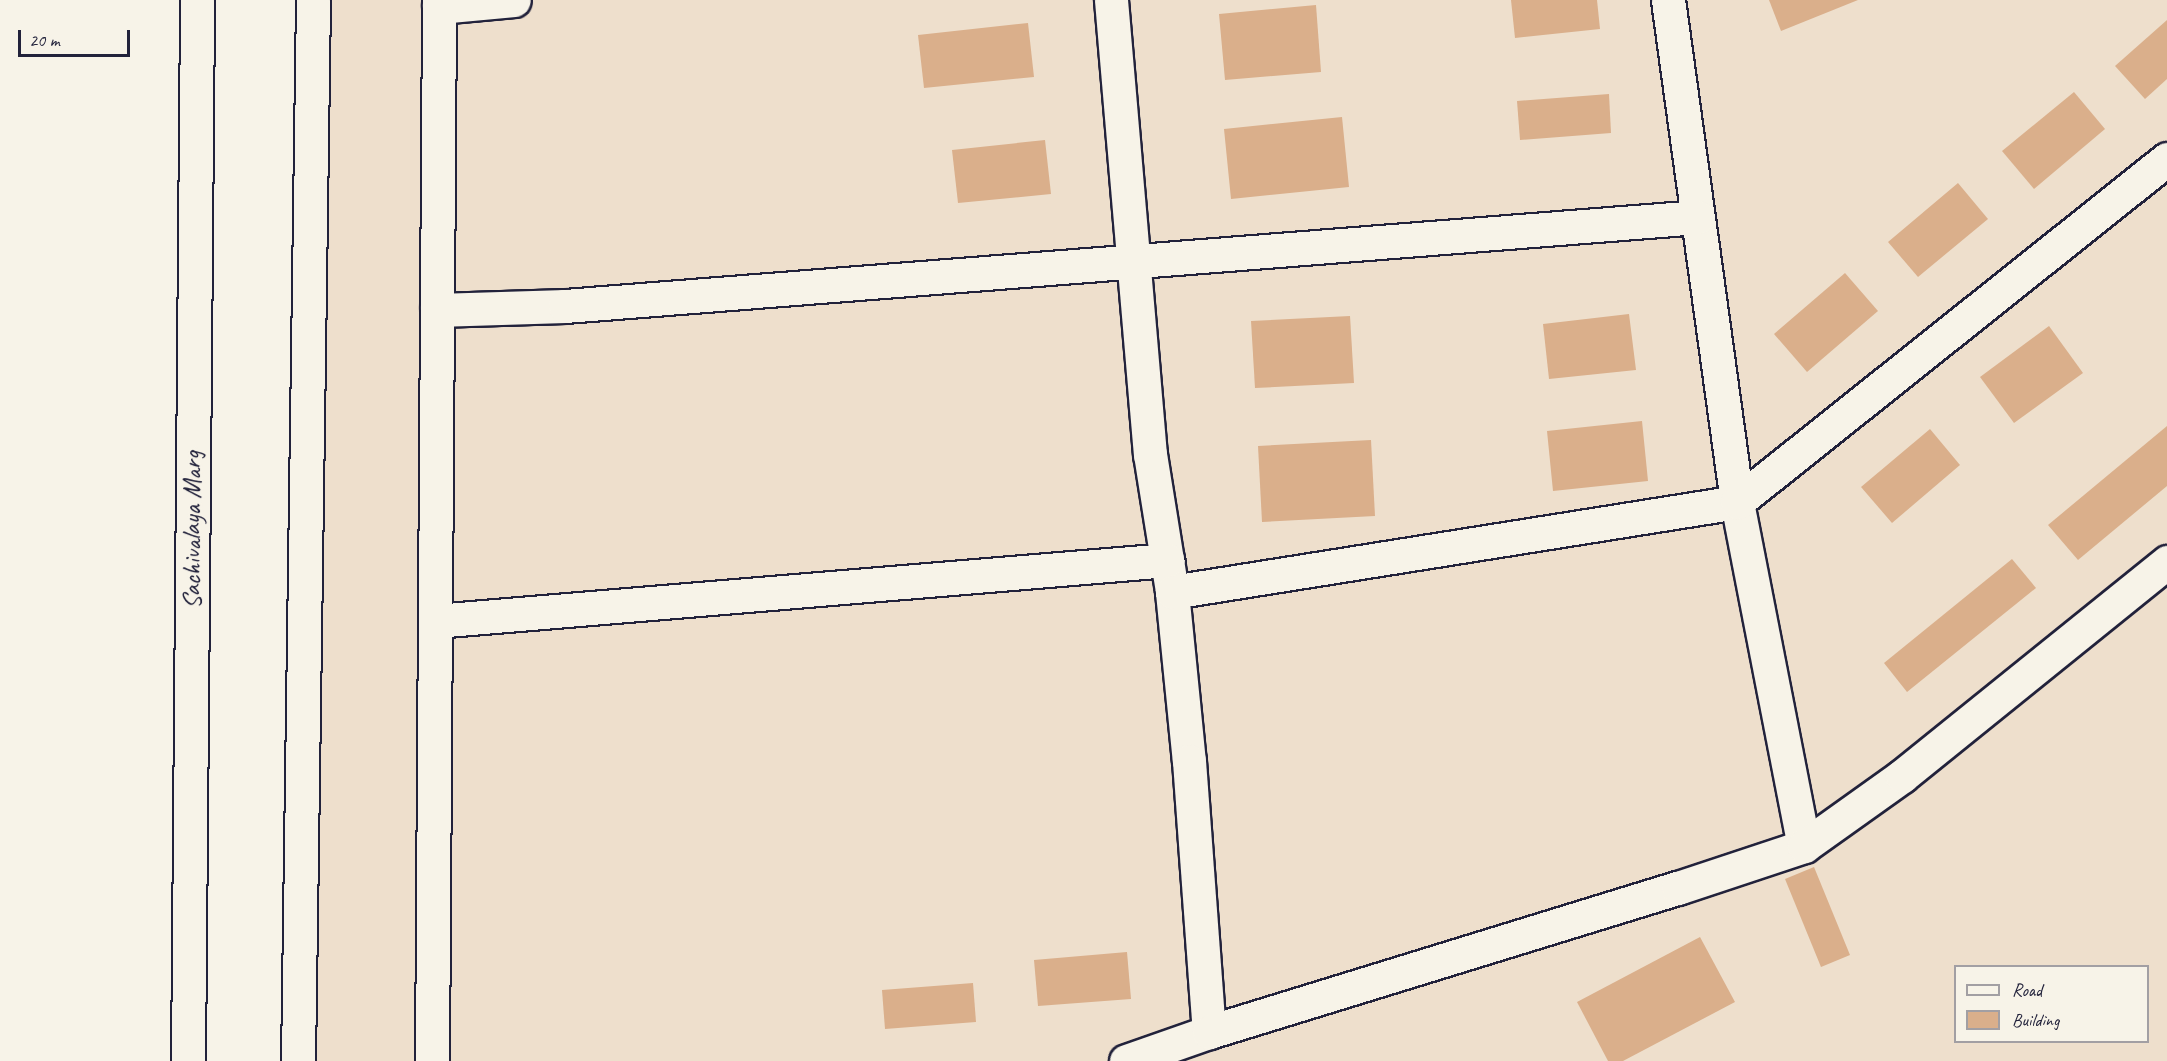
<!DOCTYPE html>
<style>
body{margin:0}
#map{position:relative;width:2167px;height:1061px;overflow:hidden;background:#f7f3e8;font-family:Caveat,sans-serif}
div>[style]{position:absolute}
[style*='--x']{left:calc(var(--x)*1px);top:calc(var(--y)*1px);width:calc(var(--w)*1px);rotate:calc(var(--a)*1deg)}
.built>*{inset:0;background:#eedfcc}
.building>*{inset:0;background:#daaf8b}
.roads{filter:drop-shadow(2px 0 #22223b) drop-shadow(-2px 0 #22223b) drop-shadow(0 2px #22223b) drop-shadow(0 -2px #22223b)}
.minor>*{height:33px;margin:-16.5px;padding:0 16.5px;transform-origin:16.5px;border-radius:16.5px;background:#f7f3e8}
.major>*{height:33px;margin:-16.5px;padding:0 16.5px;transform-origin:16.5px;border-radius:16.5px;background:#f7f3e8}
span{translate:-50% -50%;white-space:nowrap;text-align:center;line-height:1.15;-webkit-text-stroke:4.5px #f7f3e8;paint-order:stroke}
.street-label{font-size:26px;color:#22223b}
.legend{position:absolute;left:1954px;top:965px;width:195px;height:78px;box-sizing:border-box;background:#f7f3e8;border:2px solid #a29fa3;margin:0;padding:8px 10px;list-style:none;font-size:18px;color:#22223b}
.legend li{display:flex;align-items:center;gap:12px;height:30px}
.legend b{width:30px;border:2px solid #a29fa3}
.scale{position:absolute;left:18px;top:30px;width:112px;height:27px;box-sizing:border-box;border:3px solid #22223b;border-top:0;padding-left:8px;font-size:18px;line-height:21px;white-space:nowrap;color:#22223b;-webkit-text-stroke:4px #f7f3e8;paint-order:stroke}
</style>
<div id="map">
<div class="built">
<i style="clip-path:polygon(evenodd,326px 0,2167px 0,2167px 1061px,306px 1061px,326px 0,1956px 966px,2148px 966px,2148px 1042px,1956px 1042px,1956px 966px)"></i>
</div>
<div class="building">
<i style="clip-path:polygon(1511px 0,1597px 0,1600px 29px,1515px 38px)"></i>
<i style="clip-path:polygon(1769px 0,1858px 0,1781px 31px)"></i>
<i style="clip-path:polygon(1316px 5px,1321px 72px,1225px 80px,1219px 14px)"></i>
<i style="clip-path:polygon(2167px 20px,2167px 79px,2145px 99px,2115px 66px)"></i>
<i style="clip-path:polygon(1028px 23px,1034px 77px,924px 88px,918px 35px)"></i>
<i style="clip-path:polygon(2074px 92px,2105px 129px,2034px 189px,2002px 151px)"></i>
<i style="clip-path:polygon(1609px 94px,1611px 133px,1520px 140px,1517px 101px)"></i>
<i style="clip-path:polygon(1342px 117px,1349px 187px,1231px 199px,1224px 129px)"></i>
<i style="clip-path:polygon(1045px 140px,1051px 194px,958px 203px,952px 150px)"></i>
<i style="clip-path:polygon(1958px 183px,1988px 219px,1918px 277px,1888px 242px)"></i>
<i style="clip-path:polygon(1845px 273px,1878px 311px,1807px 372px,1774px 334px)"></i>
<i style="clip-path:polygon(1629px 314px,1636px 370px,1549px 379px,1543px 324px)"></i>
<i style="clip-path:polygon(1350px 316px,1354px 383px,1255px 388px,1251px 321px)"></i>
<i style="clip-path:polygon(2049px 326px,2083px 373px,2014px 423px,1980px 377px)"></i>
<i style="clip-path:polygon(1642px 421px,1648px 481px,1553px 491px,1547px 431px)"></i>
<i style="clip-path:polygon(2167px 426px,2167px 486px,2078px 560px,2048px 525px)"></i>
<i style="clip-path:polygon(1930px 429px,1960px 465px,1892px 523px,1861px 487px)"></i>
<i style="clip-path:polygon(1371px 440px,1375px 516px,1262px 522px,1258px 446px)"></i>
<i style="clip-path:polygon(2012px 559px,2036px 588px,1907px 692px,1884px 663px)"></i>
<i style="clip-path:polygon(1814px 867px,1850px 955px,1821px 967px,1785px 879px)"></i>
<i style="clip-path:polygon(1700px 937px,1735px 1002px,1623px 1061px,1608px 1061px,1577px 1002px)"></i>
<i style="clip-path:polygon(1127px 952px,1131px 999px,1038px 1006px,1034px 960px)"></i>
<i style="clip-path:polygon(973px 983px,976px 1022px,885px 1029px,882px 990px)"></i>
</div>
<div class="roads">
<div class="minor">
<i style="--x:1111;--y:0;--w:456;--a:85.1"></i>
<i style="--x:1150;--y:454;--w:140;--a:80.9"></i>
<i style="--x:1172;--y:592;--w:170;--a:84.3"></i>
<i style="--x:1189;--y:761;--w:272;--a:85.8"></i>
<i style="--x:1668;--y:0;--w:507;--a:82.17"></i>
<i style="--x:1737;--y:502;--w:350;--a:79"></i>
<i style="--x:439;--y:7;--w:75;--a:-5.3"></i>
<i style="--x:437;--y:310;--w:128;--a:-1.8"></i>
<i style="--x:565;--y:306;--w:1136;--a:-4.49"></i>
<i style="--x:1172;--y:592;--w:572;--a:-9.05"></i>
<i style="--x:1737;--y:502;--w:550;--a:-38.58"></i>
<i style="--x:435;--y:621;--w:735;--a:-4.76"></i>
<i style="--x:432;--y:1061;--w:1061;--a:-89.62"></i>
<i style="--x:1126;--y:1061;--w:88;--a:-19.3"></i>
<i style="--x:1209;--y:1032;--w:491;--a:-17.1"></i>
<i style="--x:1678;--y:888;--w:133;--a:-18.4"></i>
<i style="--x:1804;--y:846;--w:120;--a:-35.5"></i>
<i style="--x:1902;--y:776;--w:341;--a:-38.9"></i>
</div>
<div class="major">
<i style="--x:188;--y:1061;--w:1061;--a:-89.51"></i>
<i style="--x:298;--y:1061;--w:1061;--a:-89.19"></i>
</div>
</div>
<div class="street-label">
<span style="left:192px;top:530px;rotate:-90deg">Sachivalaya Marg</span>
</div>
<ul class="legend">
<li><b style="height:8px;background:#f7f3e8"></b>Road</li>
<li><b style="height:16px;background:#daaf8b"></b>Building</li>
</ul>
<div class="scale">20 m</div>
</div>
